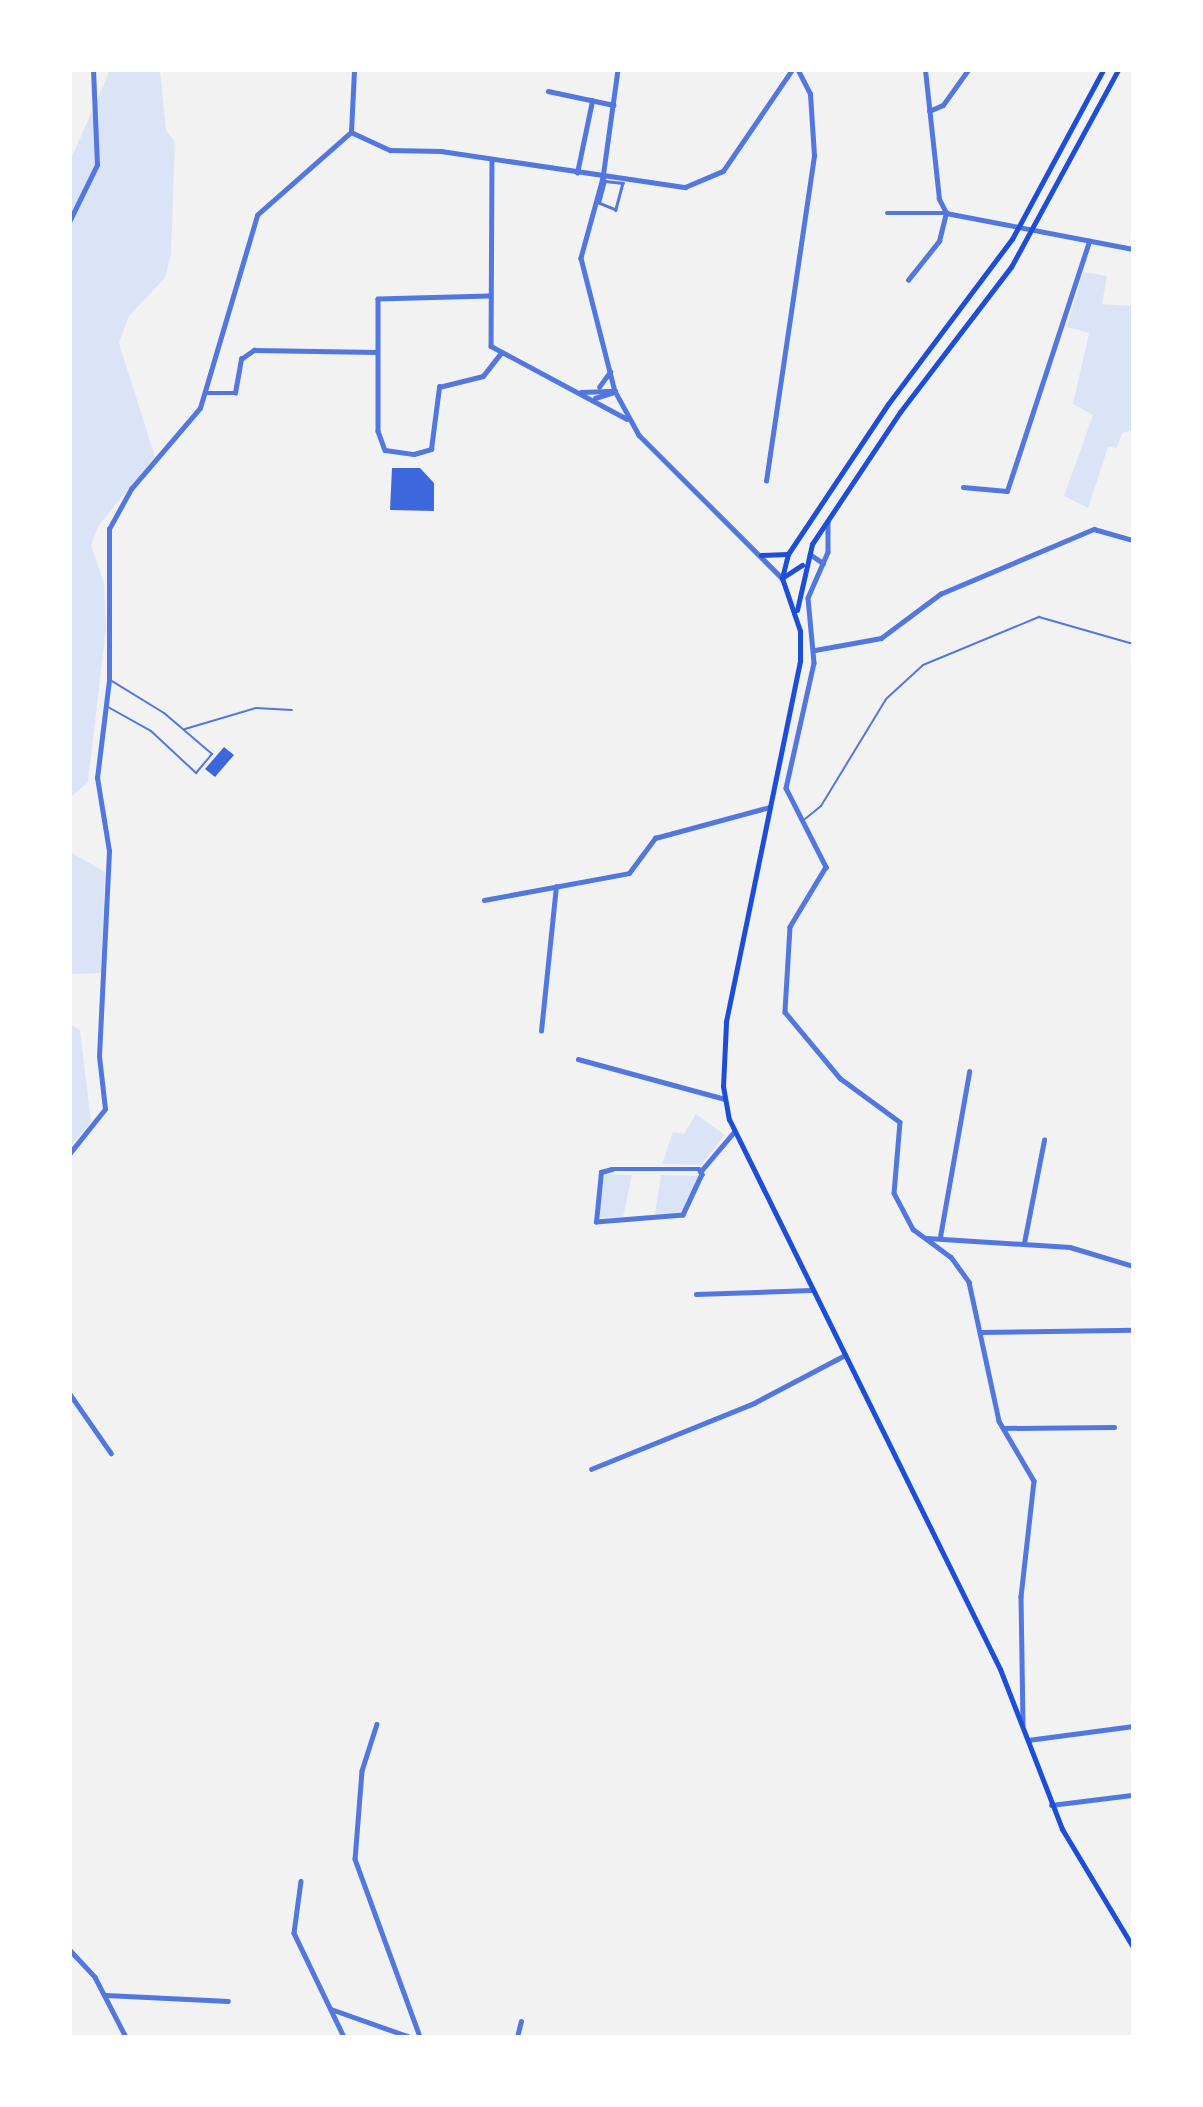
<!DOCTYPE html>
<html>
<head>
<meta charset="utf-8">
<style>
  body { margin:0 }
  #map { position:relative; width:1203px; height:2107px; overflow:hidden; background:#f2f2f2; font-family:"Golos Text",sans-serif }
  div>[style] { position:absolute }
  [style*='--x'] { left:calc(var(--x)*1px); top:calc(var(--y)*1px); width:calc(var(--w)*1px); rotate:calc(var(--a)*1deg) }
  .green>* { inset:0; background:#dbe4f7 }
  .building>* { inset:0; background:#3d67dc }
  .service>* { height:2px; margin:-1px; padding:0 1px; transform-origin:1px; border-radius:1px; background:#5277de }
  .pedestrian>* { height:2.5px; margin:-1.25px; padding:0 1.25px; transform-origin:1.25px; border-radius:1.25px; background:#5277de }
  .minor>* { height:4.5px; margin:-2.25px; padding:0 2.25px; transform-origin:2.25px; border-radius:2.25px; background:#5277de }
  .secondary>* { height:5px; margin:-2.5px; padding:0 2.5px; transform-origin:2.5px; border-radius:2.5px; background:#1d4ed8 }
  span { translate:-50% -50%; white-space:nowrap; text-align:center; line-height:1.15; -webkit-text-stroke:6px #fff; paint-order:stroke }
  .frame { position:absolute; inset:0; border:72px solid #fff; pointer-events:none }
</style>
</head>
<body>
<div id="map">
  <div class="green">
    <i style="clip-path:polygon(110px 70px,160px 70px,166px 130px,175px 142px,171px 254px,165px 278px,129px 316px,119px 343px,155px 457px,98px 526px,91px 545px,104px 583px,106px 628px,88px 782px,70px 798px,70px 161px)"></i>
    <i style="clip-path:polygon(1083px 272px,1107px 276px,1102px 304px,1133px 306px,1133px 430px,1122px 433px,1117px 448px,1108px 447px,1088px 508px,1064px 496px,1093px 415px,1073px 404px,1089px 333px,1067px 327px)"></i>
    <i style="clip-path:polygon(70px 852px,105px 872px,101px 973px,70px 974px)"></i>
    <i style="clip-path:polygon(70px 1024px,80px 1030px,91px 1122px,70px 1147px)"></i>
    <i style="clip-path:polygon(696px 1114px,725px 1135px,701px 1165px,662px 1164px,673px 1132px,684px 1134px)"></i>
    <i style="clip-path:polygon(605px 1174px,632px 1175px,623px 1217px,597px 1218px)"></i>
    <i style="clip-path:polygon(661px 1175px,698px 1176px,684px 1212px,655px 1214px)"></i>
  </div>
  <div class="building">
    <i style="clip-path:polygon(392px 468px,420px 468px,434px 483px,434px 511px,390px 510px)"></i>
    <i style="clip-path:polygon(224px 747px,234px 755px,215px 777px,205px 769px)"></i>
  </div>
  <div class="service">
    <i style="--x:108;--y:707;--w:49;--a:29.2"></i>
    <i style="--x:151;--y:731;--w:62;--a:43"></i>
    <i style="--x:196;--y:773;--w:25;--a:-50"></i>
    <i style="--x:212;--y:754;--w:63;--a:-139.5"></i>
    <i style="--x:164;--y:713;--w:61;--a:-148.4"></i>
    <i style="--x:185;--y:729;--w:74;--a:-16.5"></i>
    <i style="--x:256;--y:708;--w:36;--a:3"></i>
    <i style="--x:805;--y:819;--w:21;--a:-39"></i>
    <i style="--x:821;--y:806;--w:125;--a:-58.7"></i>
    <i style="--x:886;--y:699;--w:50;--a:-42.6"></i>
    <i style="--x:923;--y:665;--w:126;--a:-22.5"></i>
    <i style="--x:1039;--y:617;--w:98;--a:16"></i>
  </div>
  <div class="pedestrian">
    <i style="--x:605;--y:181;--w:18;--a:6"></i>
    <i style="--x:623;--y:183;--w:28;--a:105"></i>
    <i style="--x:616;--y:210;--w:18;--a:-158"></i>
    <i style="--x:599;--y:203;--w:23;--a:-75"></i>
  </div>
  <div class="minor">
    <i style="--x:618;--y:70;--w:109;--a:97.9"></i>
    <i style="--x:603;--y:178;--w:83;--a:105.4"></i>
    <i style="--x:581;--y:258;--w:137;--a:75.7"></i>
    <i style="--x:615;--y:391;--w:50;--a:61.4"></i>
    <i style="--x:639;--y:435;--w:202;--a:45"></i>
    <i style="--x:548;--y:91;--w:67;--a:12"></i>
    <i style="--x:929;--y:111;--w:15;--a:-23"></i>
    <i style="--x:943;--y:105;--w:43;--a:-54.5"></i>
    <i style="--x:351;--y:132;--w:43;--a:24.8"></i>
    <i style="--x:390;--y:150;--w:51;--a:1.1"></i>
    <i style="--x:441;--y:151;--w:247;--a:8.4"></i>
    <i style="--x:685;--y:187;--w:41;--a:-22.8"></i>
    <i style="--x:723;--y:171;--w:122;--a:-55.7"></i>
    <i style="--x:351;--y:132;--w:62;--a:-87.2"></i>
    <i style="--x:492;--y:160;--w:186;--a:90.3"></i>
    <i style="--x:491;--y:346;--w:154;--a:28.2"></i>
    <i style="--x:577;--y:173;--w:74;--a:-78.2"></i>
    <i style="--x:887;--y:213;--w:59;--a:0"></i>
    <i style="--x:946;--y:213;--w:190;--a:10.9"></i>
    <i style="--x:70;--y:220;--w:61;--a:-63.9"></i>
    <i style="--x:97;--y:165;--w:95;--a:-92.4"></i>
    <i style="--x:908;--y:280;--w:50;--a:-51.5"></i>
    <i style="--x:939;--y:241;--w:29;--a:-76"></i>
    <i style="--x:946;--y:213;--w:16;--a:-117"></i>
    <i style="--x:939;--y:199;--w:130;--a:-96.2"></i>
    <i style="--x:489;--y:296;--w:111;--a:178.5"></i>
    <i style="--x:378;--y:299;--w:132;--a:90"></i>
    <i style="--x:378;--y:431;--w:20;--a:70"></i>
    <i style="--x:385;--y:450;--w:29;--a:8"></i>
    <i style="--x:414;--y:454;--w:18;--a:-16"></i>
    <i style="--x:431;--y:449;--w:63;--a:-82.6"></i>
    <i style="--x:439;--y:387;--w:45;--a:-14"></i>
    <i style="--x:483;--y:376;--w:29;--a:-52"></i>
    <i style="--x:599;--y:387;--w:19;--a:-54"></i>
    <i style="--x:581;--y:392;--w:34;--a:-2"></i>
    <i style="--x:205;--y:393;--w:30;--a:0"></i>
    <i style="--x:235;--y:393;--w:35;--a:-80"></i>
    <i style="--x:241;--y:359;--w:16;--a:-35"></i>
    <i style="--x:254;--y:350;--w:123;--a:0.9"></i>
    <i style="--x:595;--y:398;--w:21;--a:-17"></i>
    <i style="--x:766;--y:481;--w:329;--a:-81.6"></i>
    <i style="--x:814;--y:156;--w:62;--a:-93.7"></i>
    <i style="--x:810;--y:94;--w:27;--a:-117"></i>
    <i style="--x:963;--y:487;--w:44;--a:5.2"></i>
    <i style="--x:1007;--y:491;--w:263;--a:-71.8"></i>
    <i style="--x:828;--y:521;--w:31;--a:90"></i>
    <i style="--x:828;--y:552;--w:50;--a:113.5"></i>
    <i style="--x:808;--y:598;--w:65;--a:84.7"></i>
    <i style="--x:814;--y:663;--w:128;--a:102.6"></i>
    <i style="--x:786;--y:788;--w:89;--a:63.1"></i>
    <i style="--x:826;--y:867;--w:70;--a:121"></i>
    <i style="--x:790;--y:927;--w:85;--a:93.4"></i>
    <i style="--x:785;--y:1012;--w:86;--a:50.2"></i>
    <i style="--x:840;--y:1078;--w:74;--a:36.3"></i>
    <i style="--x:900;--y:1122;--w:71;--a:94.8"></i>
    <i style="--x:894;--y:1193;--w:41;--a:62.2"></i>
    <i style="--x:913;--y:1229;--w:47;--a:36.4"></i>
    <i style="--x:951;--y:1257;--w:31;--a:54"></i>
    <i style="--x:969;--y:1282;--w:142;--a:77.8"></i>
    <i style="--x:999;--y:1421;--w:69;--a:59.7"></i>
    <i style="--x:1034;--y:1481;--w:116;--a:96.4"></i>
    <i style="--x:1021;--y:1596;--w:129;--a:89.1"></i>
    <i style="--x:810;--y:554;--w:16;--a:35"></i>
    <i style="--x:815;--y:650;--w:67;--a:-10.3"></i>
    <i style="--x:881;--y:638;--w:74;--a:-36.7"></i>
    <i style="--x:940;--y:594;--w:167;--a:-22.9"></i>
    <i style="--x:1094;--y:529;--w:41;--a:15.8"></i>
    <i style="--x:484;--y:900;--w:147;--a:-10.5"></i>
    <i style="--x:629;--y:873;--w:44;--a:-53.4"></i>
    <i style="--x:655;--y:838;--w:119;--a:-15.1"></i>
    <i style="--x:541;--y:1031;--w:145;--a:-84.1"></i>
    <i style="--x:578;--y:1059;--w:152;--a:15.2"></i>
    <i style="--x:70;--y:1153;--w:56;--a:-51.5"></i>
    <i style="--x:105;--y:1109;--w:53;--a:-96.5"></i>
    <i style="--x:99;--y:1056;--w:205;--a:-87.2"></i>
    <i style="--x:109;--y:851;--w:74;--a:-99.3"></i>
    <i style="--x:97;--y:778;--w:99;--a:-83"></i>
    <i style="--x:109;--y:680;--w:151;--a:-90"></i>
    <i style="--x:109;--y:529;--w:46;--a:-61.2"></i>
    <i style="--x:131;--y:489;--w:106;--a:-49.6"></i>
    <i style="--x:200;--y:408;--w:201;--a:-73.5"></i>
    <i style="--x:257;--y:215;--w:125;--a:-41.4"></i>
    <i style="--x:612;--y:1169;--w:87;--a:0"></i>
    <i style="--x:699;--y:1169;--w:6;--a:59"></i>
    <i style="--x:702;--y:1174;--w:45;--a:114.9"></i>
    <i style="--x:683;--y:1215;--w:87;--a:175.4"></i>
    <i style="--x:596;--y:1222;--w:50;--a:-84.3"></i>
    <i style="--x:601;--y:1172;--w:11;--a:-15"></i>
    <i style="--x:701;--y:1171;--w:50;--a:-49.9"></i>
    <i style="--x:940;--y:1237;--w:168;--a:-80"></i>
    <i style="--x:927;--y:1238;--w:143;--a:3.6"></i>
    <i style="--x:1070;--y:1247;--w:66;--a:16.8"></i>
    <i style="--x:1024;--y:1243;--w:105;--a:-79"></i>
    <i style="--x:696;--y:1294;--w:115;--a:-2"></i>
    <i style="--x:981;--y:1332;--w:152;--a:-0.8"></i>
    <i style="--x:70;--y:1394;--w:72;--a:55.2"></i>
    <i style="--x:1003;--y:1428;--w:111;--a:-0.5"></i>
    <i style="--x:591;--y:1469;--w:176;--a:-22"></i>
    <i style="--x:754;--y:1403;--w:103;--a:-27.8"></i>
    <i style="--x:377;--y:1724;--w:49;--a:107.7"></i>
    <i style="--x:362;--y:1771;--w:88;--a:94.5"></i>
    <i style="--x:355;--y:1859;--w:189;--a:69.9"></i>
    <i style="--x:1028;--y:1740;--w:106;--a:-7.6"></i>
    <i style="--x:1051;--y:1805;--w:83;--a:-7"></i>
    <i style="--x:301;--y:1881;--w:52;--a:97.7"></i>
    <i style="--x:294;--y:1933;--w:115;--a:64.3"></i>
    <i style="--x:70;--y:1950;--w:37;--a:47"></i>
    <i style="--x:95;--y:1977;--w:68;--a:62.7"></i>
    <i style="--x:106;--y:1995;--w:122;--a:2.8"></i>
    <i style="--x:331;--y:2009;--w:84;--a:19.5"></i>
    <i style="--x:517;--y:2037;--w:16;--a:-76"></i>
  </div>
  <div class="secondary">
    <i style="--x:761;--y:555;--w:27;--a:-2"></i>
    <i style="--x:782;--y:578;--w:56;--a:71.2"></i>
    <i style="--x:800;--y:631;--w:30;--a:90"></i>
    <i style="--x:800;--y:661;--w:369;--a:101.6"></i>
    <i style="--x:726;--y:1023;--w:63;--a:92.7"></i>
    <i style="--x:723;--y:1086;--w:34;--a:80"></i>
    <i style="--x:729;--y:1119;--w:613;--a:63.77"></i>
    <i style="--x:1000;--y:1669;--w:172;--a:68.8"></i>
    <i style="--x:1062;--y:1829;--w:138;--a:59"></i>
    <i style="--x:782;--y:578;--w:25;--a:-76"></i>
    <i style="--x:788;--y:554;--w:180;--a:-56.3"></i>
    <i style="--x:888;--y:404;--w:206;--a:-53.1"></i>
    <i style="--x:1012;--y:239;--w:192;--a:-61.7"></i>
    <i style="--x:782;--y:578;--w:24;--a:-33"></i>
    <i style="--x:797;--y:610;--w:68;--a:-77.2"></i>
    <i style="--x:812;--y:544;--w:159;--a:-56.3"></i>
    <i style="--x:900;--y:412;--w:183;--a:-52.6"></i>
    <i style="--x:1011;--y:267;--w:224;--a:-61.5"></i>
  </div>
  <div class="frame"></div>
</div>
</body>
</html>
